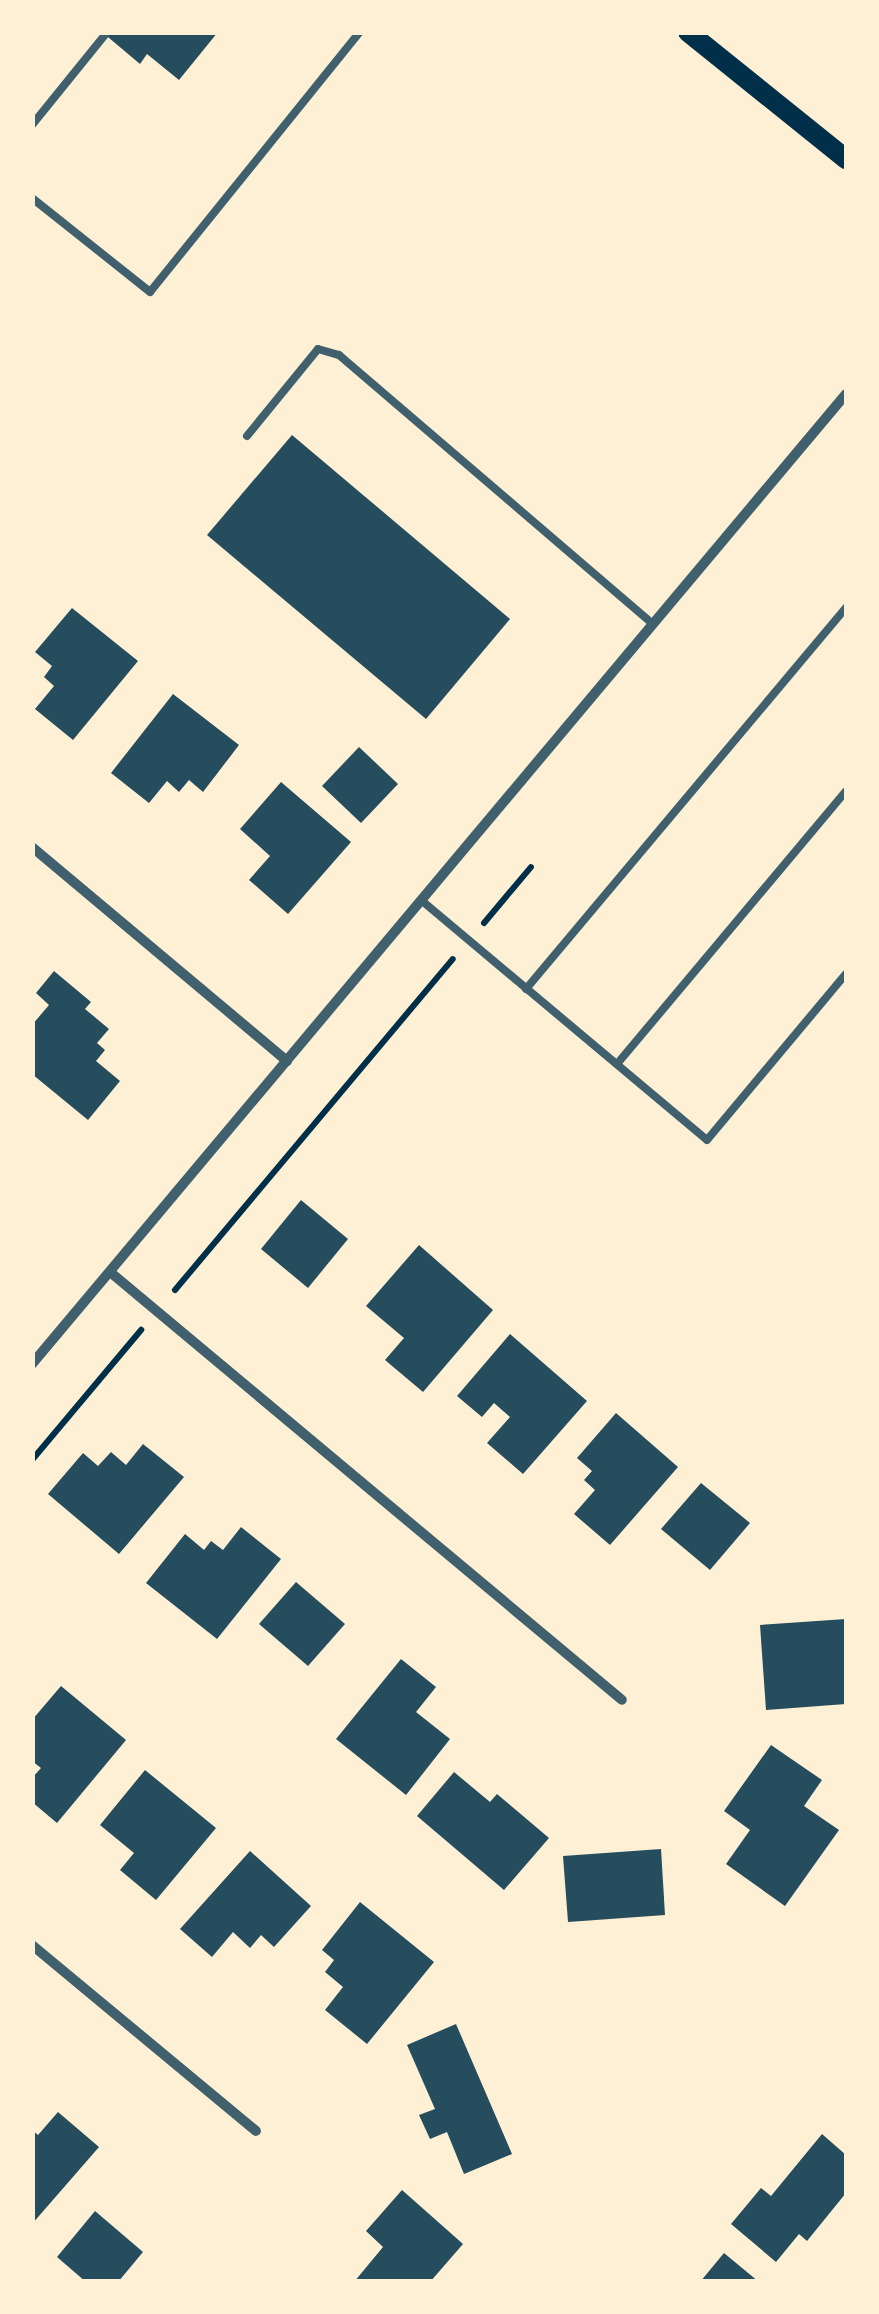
<!DOCTYPE html>
<html>
<head>
<meta charset="utf-8">
<style>
  body { margin:0 }
  #map { position:relative; width:879px; height:2314px; overflow:hidden; background:#fdf0d5; font-family:Literata,serif }
  div>[style] { position:absolute }
  [style*='--x'] { left:calc(var(--x)*1px); top:calc(var(--y)*1px); width:calc(var(--w)*1px); rotate:calc(var(--a)*1deg) }
  .building>* { inset:0; background:#264d5e }
  .path>* { height:6px; margin:-3px; padding:0 3px; transform-origin:3px; border-radius:3px; background:#003049 }
  .service>* { height:8px; margin:-4px; padding:0 4px; transform-origin:4px; border-radius:4px; background:#3f606c }
  .minor>* { height:10px; margin:-5px; padding:0 5px; transform-origin:5px; border-radius:5px; background:#3f606c }
  .secondary>* { height:20px; margin:-10px; padding:0 10px; transform-origin:10px; border-radius:10px; background:#003049 }
  span { translate:-50% -50%; white-space:nowrap; text-align:center; line-height:1.15; -webkit-text-stroke:10px #fdf0d5; paint-order:stroke }
  .frame { position:absolute; inset:0; border:35px solid #fdf0d5; pointer-events:none }
</style>
</head>
<body>
<div id="map">
  <div class="building">
    <i style="clip-path:polygon(102px 32px,218px 32px,179px 80px,147px 54px,140px 64px)"></i>
    <i style="clip-path:polygon(292px 435px,510px 619px,426px 719px,207px 535px)"></i>
    <i style="clip-path:polygon(72px 608px,138px 661px,73px 740px,35px 709px,54px 686px,44px 677px,52px 666px,35px 652px)"></i>
    <i style="clip-path:polygon(173px 694px,239px 745px,203px 792px,189px 780px,179px 792px,167px 781px,149px 803px,111px 773px)"></i>
    <i style="clip-path:polygon(359px 747px,398px 784px,361px 823px,322px 786px)"></i>
    <i style="clip-path:polygon(281px 782px,351px 842px,288px 914px,249px 880px,270px 856px,240px 829px)"></i>
    <i style="clip-path:polygon(54px 971px,91px 1002px,85px 1009px,109px 1029px,97px 1043px,105px 1050px,96px 1061px,120px 1081px,88px 1120px,32px 1074px,32px 1025px,49px 1005px,36px 993px)"></i>
    <i style="clip-path:polygon(301px 1200px,348px 1239px,308px 1288px,261px 1249px)"></i>
    <i style="clip-path:polygon(419px 1245px,493px 1310px,423px 1392px,385px 1360px,404px 1338px,366px 1306px)"></i>
    <i style="clip-path:polygon(510px 1334px,587px 1401px,523px 1474px,487px 1443px,510px 1417px,494px 1403px,482px 1417px,457px 1396px)"></i>
    <i style="clip-path:polygon(616px 1413px,678px 1467px,610px 1545px,574px 1514px,595px 1490px,584px 1480px,592px 1471px,577px 1458px)"></i>
    <i style="clip-path:polygon(143px 1444px,184px 1477px,119px 1554px,48px 1494px,83px 1453px,98px 1466px,111px 1452px,126px 1465px)"></i>
    <i style="clip-path:polygon(701px 1483px,750px 1523px,710px 1570px,661px 1529px)"></i>
    <i style="clip-path:polygon(241px 1527px,281px 1559px,217px 1639px,146px 1583px,185px 1534px,204px 1550px,211px 1541px,223px 1550px)"></i>
    <i style="clip-path:polygon(296px 1582px,345px 1624px,308px 1666px,259px 1624px)"></i>
    <i style="clip-path:polygon(846px 1619px,846px 1704px,766px 1710px,760px 1625px)"></i>
    <i style="clip-path:polygon(401px 1659px,436px 1687px,416px 1712px,450px 1739px,406px 1795px,336px 1739px)"></i>
    <i style="clip-path:polygon(61px 1686px,126px 1740px,57px 1823px,32px 1802px,32px 1778px,41px 1768px,32px 1761px,32px 1720px)"></i>
    <i style="clip-path:polygon(771px 1745px,822px 1780px,804px 1806px,839px 1830px,785px 1906px,726px 1864px,750px 1830px,724px 1811px)"></i>
    <i style="clip-path:polygon(145px 1770px,216px 1828px,156px 1900px,120px 1870px,134px 1853px,100px 1825px)"></i>
    <i style="clip-path:polygon(454px 1772px,490px 1802px,497px 1794px,549px 1838px,504px 1890px,417px 1816px)"></i>
    <i style="clip-path:polygon(661px 1849px,665px 1915px,568px 1922px,563px 1856px)"></i>
    <i style="clip-path:polygon(250px 1851px,311px 1906px,274px 1947px,261px 1935px,250px 1948px,233px 1932px,212px 1957px,180px 1929px)"></i>
    <i style="clip-path:polygon(360px 1902px,434px 1962px,367px 2044px,325px 2010px,343px 1987px,325px 1972px,334px 1960px,322px 1950px)"></i>
    <i style="clip-path:polygon(456px 2024px,512px 2154px,464px 2174px,447px 2132px,430px 2139px,419px 2115px,435px 2109px,407px 2045px)"></i>
    <i style="clip-path:polygon(58px 2112px,99px 2147px,32px 2224px,32px 2130px,38px 2135px)"></i>
    <i style="clip-path:polygon(822px 2134px,846px 2155px,846px 2193px,807px 2241px,799px 2234px,776px 2262px,731px 2224px,761px 2188px,771px 2196px)"></i>
    <i style="clip-path:polygon(402px 2190px,463px 2244px,430px 2282px,354px 2282px,383px 2247px,366px 2231px)"></i>
    <i style="clip-path:polygon(95px 2211px,143px 2252px,118px 2282px,86px 2282px,57px 2257px)"></i>
    <i style="clip-path:polygon(724px 2253px,759px 2282px,700px 2282px)"></i>
  </div>
  <div class="path">
    <i style="--x:484;--y:923;--w:73;--a:-50"></i>
    <i style="--x:175;--y:1290;--w:432;--a:-50"></i>
    <i style="--x:32;--y:1460;--w:170;--a:-50"></i>
  </div>
  <div class="service">
    <i style="--x:32;--y:125;--w:116;--a:-51"></i>
    <i style="--x:32;--y:198;--w:151;--a:38.5"></i>
    <i style="--x:150;--y:292;--w:334;--a:-51.1"></i>
    <i style="--x:247;--y:436;--w:112;--a:-50.8"></i>
    <i style="--x:318;--y:349;--w:22;--a:16"></i>
    <i style="--x:339;--y:355;--w:413;--a:40.6"></i>
    <i style="--x:421;--y:900;--w:373;--a:40"></i>
    <i style="--x:707;--y:1140;--w:217;--a:-50.1"></i>
    <i style="--x:526;--y:989;--w:498;--a:-50"></i>
    <i style="--x:617;--y:1064;--w:356;--a:-50"></i>
  </div>
  <div class="minor">
    <i style="--x:32;--y:847;--w:333;--a:40"></i>
    <i style="--x:110;--y:1272;--w:667;--a:39.89"></i>
    <i style="--x:32;--y:1364;--w:1266;--a:-50"></i>
    <i style="--x:32;--y:1945;--w:291;--a:39.7"></i>
  </div>
  <div class="secondary">
    <i style="--x:688;--y:32;--w:203;--a:38.8"></i>
  </div>
  <div class="frame"></div>
</div>
</body>
</html>
